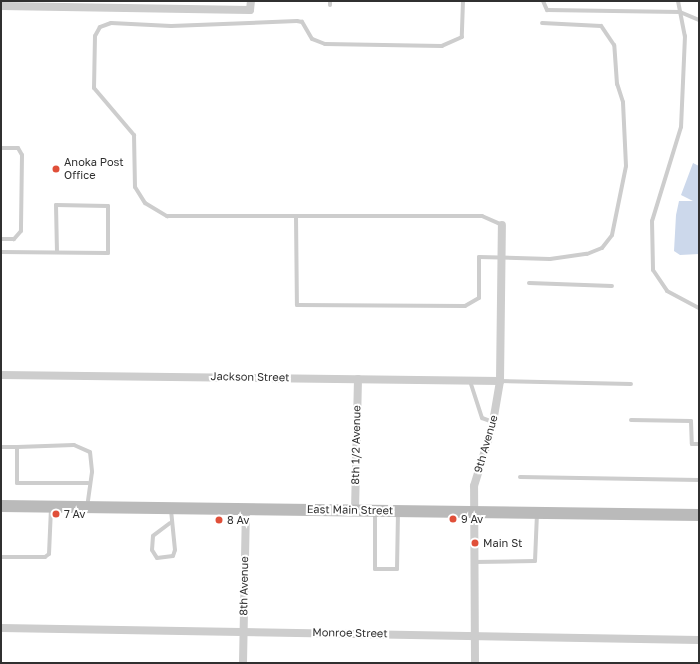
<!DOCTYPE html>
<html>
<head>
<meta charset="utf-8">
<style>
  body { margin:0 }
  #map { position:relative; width:700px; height:664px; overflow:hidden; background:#fff; font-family:"Golos Text",sans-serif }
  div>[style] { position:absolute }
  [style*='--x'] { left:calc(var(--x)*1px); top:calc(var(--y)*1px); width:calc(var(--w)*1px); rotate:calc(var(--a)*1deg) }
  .water>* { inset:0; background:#ccd8eb }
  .service>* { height:4px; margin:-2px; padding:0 2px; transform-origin:2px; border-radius:2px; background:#cdcdcd }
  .minor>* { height:8px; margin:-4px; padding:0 4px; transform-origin:4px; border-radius:4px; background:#cdcdcd }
  .secondary>* { height:12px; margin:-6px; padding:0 6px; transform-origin:6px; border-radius:6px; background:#bababa }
  .dots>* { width:11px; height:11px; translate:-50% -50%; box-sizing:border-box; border:2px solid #fff; border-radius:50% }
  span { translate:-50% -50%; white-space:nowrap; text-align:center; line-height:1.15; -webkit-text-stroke:4px #fff; paint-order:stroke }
  .poi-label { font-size:11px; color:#303030 }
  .left { translate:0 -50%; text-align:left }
  .street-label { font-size:11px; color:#303030 }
  .frame { position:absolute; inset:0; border:2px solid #303030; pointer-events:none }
</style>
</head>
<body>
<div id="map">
  <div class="water">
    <i style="clip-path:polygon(693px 163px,699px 166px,699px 254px,680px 255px,674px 251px,676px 215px,679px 201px,693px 201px,681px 195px)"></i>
  </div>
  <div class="service">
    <i style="--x:463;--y:1;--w:36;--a:92"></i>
    <i style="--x:462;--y:37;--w:22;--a:156"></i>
    <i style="--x:442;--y:46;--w:117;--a:-179"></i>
    <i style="--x:325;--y:44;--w:14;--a:-159"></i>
    <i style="--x:312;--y:39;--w:20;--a:-120"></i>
    <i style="--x:302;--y:22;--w:5;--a:-169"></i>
    <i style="--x:297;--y:21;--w:126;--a:177.7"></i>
    <i style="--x:171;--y:26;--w:60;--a:-177.1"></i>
    <i style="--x:111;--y:23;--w:12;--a:160"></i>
    <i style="--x:100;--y:27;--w:10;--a:119"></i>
    <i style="--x:95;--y:36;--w:52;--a:91.1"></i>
    <i style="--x:94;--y:88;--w:62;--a:49.6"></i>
    <i style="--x:134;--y:135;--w:52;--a:88.9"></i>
    <i style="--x:135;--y:187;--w:19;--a:58"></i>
    <i style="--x:145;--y:203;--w:26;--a:31"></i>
    <i style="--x:167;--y:216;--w:315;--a:0"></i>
    <i style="--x:482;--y:216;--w:22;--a:24"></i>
    <i style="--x:543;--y:1;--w:10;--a:66"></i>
    <i style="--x:547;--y:10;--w:133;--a:0.9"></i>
    <i style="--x:680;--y:12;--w:21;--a:23"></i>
    <i style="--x:678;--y:1;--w:36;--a:79"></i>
    <i style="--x:685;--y:36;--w:91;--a:92.5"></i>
    <i style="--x:681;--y:127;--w:98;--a:107.1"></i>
    <i style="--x:652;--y:221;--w:49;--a:88.8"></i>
    <i style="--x:653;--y:270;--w:25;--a:56"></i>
    <i style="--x:667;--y:291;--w:36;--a:28"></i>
    <i style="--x:330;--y:5;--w:4;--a:-90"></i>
    <i style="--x:1;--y:148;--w:17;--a:0"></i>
    <i style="--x:18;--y:148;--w:8;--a:60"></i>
    <i style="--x:22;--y:155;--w:76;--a:90.8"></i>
    <i style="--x:21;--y:231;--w:11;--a:131"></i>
    <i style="--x:14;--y:239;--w:13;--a:180"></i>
    <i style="--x:296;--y:216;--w:89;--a:89.4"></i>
    <i style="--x:297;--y:305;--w:168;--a:0.3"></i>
    <i style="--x:465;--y:306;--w:16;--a:-30"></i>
    <i style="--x:479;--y:298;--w:41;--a:-90"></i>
    <i style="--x:479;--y:257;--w:71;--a:1.6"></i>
    <i style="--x:550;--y:259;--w:37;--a:-8"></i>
    <i style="--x:587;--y:254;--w:16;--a:-22"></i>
    <i style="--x:602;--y:248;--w:16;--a:-52"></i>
    <i style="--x:612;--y:235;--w:70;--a:-78.5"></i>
    <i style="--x:626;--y:166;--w:64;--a:-92.7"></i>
    <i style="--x:623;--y:102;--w:19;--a:-108"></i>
    <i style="--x:617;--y:84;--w:39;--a:-94"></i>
    <i style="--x:614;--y:45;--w:23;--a:-124"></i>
    <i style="--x:601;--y:26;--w:59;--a:-177.1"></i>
    <i style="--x:1;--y:252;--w:107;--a:0.5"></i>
    <i style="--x:108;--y:253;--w:47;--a:-90"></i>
    <i style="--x:108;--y:206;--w:52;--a:-178.9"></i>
    <i style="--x:56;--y:205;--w:47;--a:88.8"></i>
    <i style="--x:529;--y:283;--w:83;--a:2.1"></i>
    <i style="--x:470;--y:381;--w:39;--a:72"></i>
    <i style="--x:482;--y:418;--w:12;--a:20"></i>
    <i style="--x:500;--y:381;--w:131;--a:1.3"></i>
    <i style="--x:631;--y:420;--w:60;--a:1"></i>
    <i style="--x:691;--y:421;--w:23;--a:88"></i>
    <i style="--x:692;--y:444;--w:7;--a:0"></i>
    <i style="--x:1;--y:447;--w:16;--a:0"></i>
    <i style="--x:17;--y:447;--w:36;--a:90"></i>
    <i style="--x:17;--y:483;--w:71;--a:0"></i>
    <i style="--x:17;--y:447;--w:57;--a:-2"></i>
    <i style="--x:74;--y:445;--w:17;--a:24"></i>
    <i style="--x:90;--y:452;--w:20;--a:84"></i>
    <i style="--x:92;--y:472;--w:34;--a:98"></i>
    <i style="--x:520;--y:477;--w:179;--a:1"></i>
    <i style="--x:375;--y:512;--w:57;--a:90"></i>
    <i style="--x:375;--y:569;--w:22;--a:0"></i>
    <i style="--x:397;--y:569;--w:56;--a:-89"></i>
    <i style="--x:170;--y:523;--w:21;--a:143"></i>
    <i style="--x:153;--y:536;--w:14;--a:94"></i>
    <i style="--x:152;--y:550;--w:9;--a:58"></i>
    <i style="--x:157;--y:558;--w:16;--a:-7"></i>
    <i style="--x:173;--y:556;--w:6;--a:-72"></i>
    <i style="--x:175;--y:550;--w:40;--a:-95.7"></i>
    <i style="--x:1;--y:557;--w:44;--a:0"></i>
    <i style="--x:45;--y:557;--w:5;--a:-37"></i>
    <i style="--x:49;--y:554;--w:46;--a:-87.5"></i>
    <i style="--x:474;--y:562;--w:61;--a:-0.9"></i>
    <i style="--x:535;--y:561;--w:47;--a:-87.6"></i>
  </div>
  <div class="minor">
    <i style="--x:1;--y:6;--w:249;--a:0.9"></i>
    <i style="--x:250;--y:10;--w:9;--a:-84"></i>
    <i style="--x:1;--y:375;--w:499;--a:0.7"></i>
    <i style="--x:355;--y:511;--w:132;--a:-88.7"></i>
    <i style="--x:1;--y:628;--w:698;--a:0.98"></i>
    <i style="--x:243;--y:663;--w:154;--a:-88.9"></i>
    <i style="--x:475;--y:663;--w:177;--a:-90.3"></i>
    <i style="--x:474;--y:486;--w:61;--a:-72.8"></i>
    <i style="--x:492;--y:428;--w:48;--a:-80.3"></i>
    <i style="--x:500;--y:381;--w:156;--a:-89.3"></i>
  </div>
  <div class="secondary">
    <i style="--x:1;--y:506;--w:698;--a:0.74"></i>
  </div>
  <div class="dots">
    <i style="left:56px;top:169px;background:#e04f39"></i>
    <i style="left:56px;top:514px;background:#e04f39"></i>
    <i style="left:453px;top:519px;background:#e04f39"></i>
    <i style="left:219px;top:520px;background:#e04f39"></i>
    <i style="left:475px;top:543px;background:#e04f39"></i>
  </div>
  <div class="poi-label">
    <span class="left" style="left:64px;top:169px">Anoka Post<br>Office</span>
    <span class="left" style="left:64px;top:514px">7 Av</span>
    <span class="left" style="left:461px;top:519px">9 Av</span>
    <span class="left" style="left:227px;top:520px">8 Av</span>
    <span class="left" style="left:483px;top:543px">Main St</span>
  </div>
  <div class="street-label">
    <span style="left:250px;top:377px;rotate:1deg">Jackson Street</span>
    <span style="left:486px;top:444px;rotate:-74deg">9th Avenue</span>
    <span style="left:356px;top:445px;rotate:-89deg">8th 1/2 Avenue</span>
    <span style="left:350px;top:510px;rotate:1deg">East Main Street</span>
    <span style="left:244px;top:586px;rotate:-89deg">8th Avenue</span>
    <span style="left:350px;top:633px;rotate:1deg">Monroe Street</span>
  </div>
  <div class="frame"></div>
</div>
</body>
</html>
